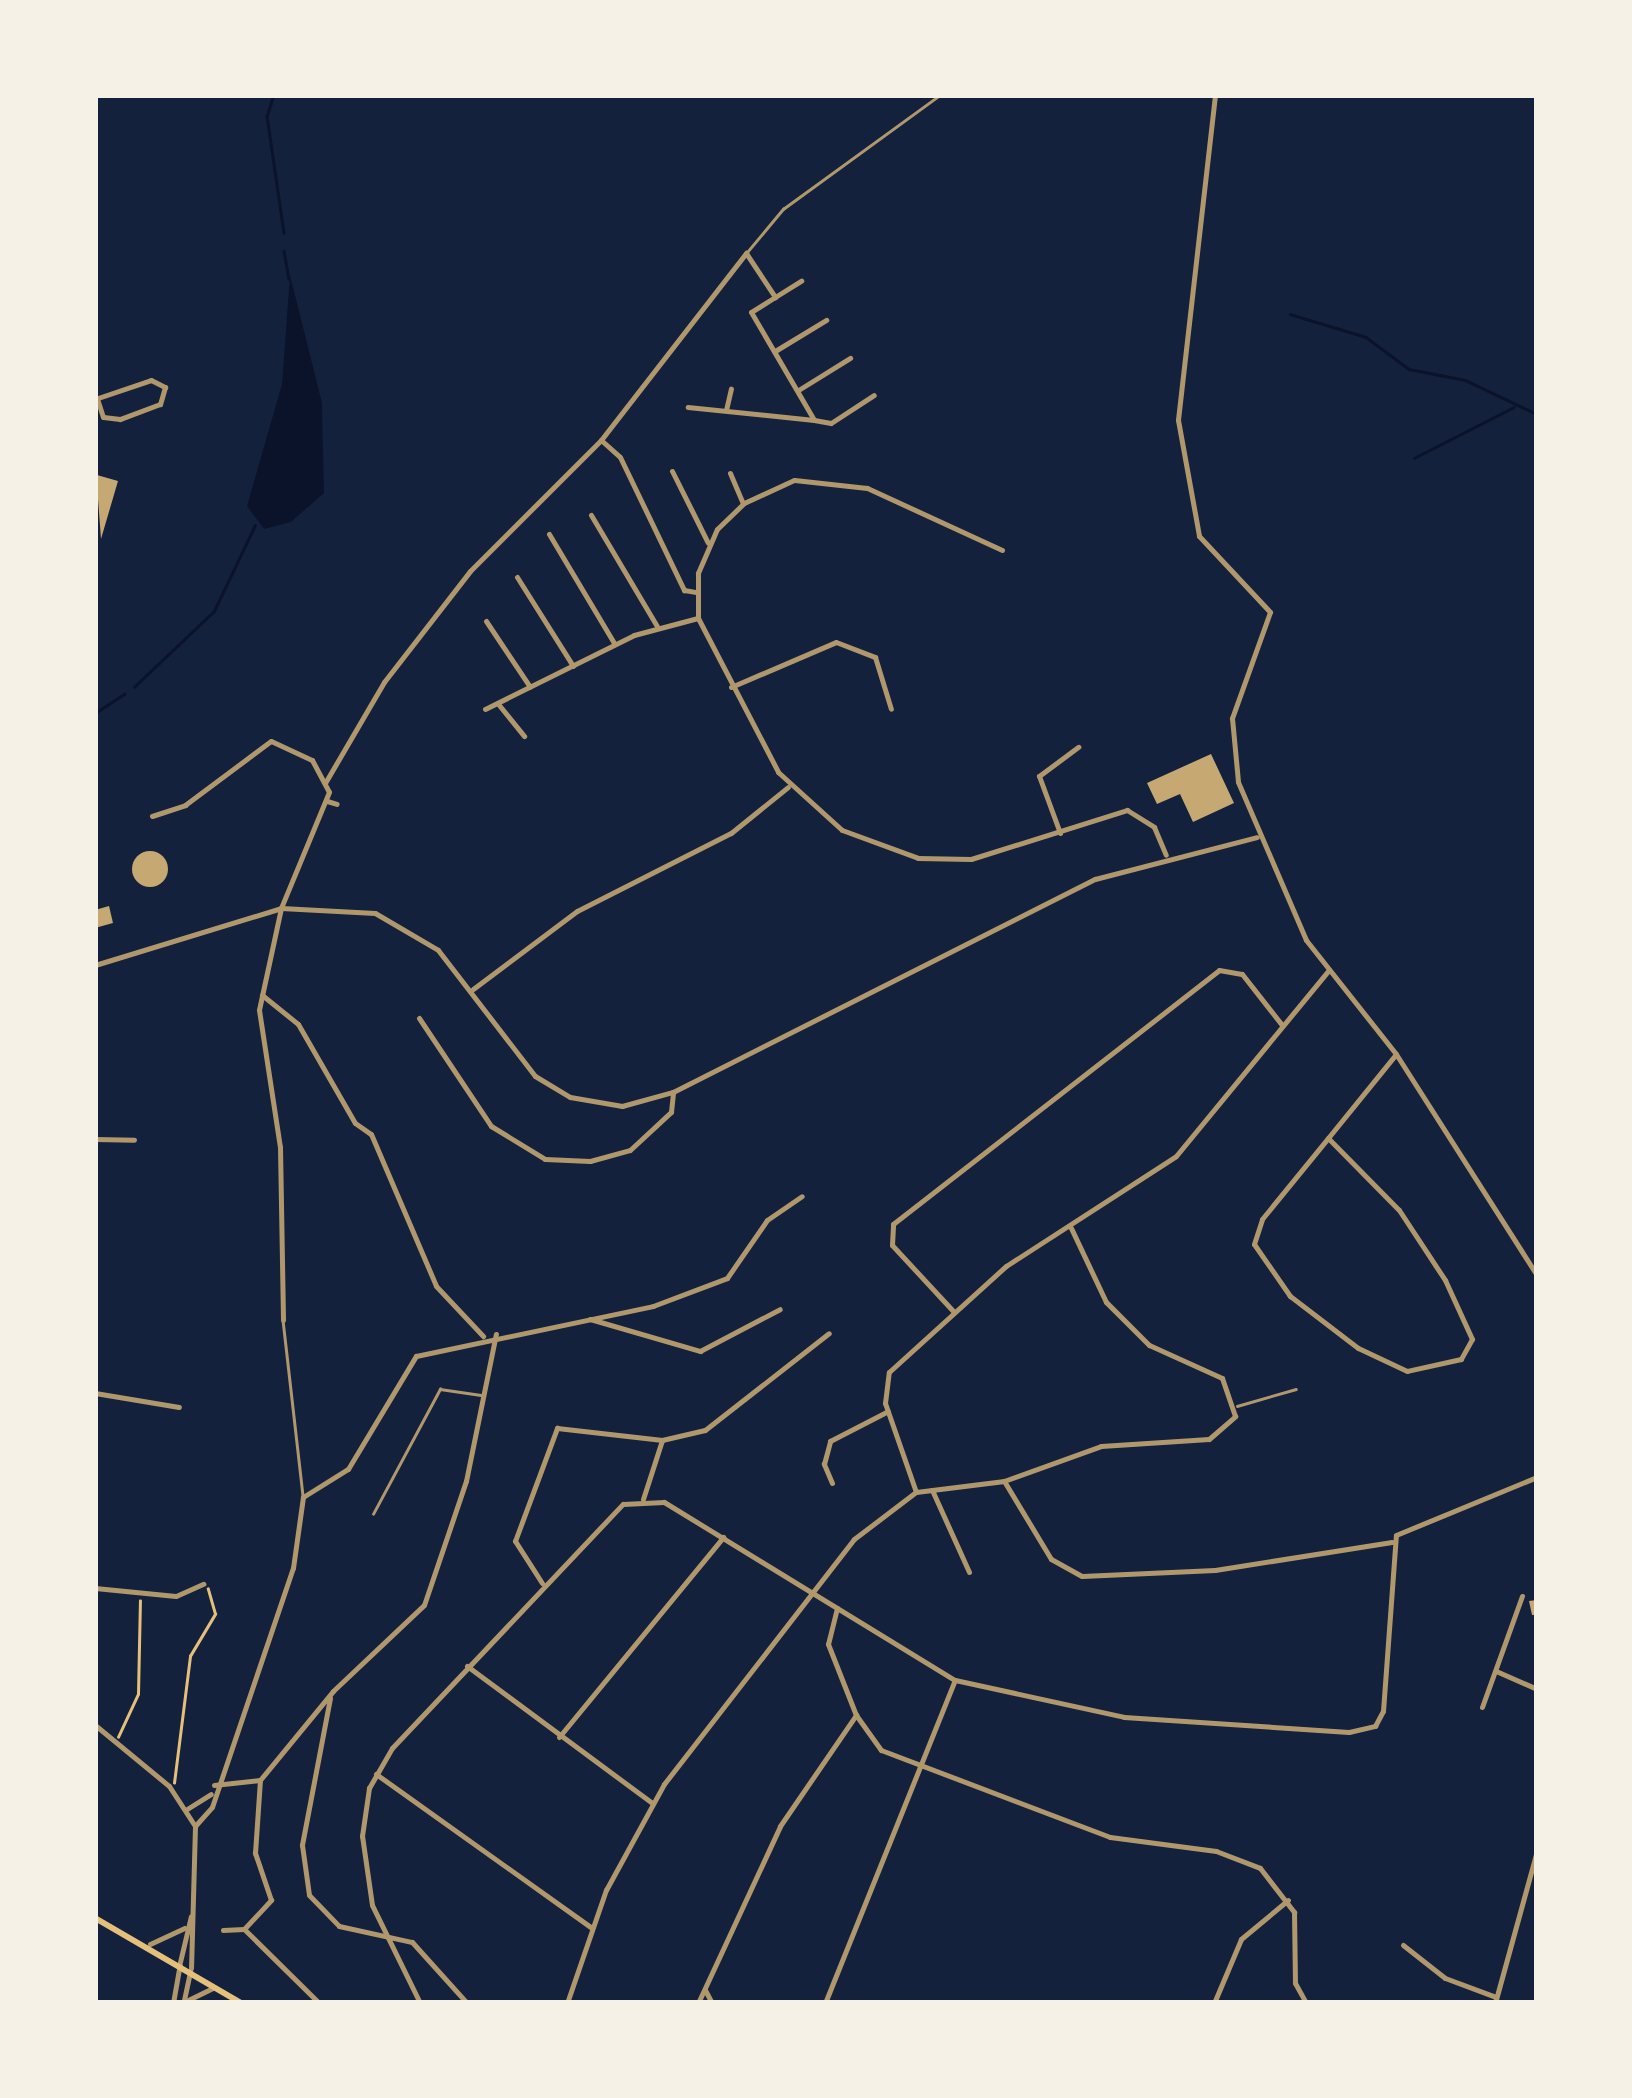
<!DOCTYPE html>
<html>
<head>
<meta charset="utf-8">
<style>
  body { margin:0 }
  #map { position:relative; width:1632px; height:2098px; overflow:hidden; background:#14213d; font-family:"Varela Round",sans-serif }
  div>[style] { position:absolute }
  [style*='--x'] { left:calc(var(--x)*1px); top:calc(var(--y)*1px); width:calc(var(--w)*1px); rotate:calc(var(--a)*1deg) }
  .water>* { inset:0; background:#0b132b }
  .stream>* { height:2.5px; margin:-1.25px; padding:0 1.25px; transform-origin:1.25px; border-radius:1.25px; background:#0b132b }
  .building>* { inset:0; background:#c6a872 }
  .round { border-radius:50% }
  .path>* { height:2.5px; margin:-1.25px; padding:0 1.25px; transform-origin:1.25px; border-radius:1.25px; background:#e5c07b }
  .service>* { height:2.5px; margin:-1.25px; padding:0 1.25px; transform-origin:1.25px; border-radius:1.25px; background:#b1986c }
  .minor>* { height:5px; margin:-2.5px; padding:0 2.5px; transform-origin:2.5px; border-radius:2.5px; background:#b1986c }
  .tertiary>* { height:5px; margin:-2.5px; padding:0 2.5px; transform-origin:2.5px; border-radius:2.5px; background:#b1986c }
  .secondary>* { height:6px; margin:-3px; padding:0 3px; transform-origin:3px; border-radius:3px; background:#e5c07b }
  span { translate:-50% -50%; white-space:nowrap; text-align:center; line-height:1.15; -webkit-text-stroke:8px #f6f1e7; paint-order:stroke }
  .frame { position:absolute; inset:0; border:98px solid #f6f1e7; pointer-events:none }
</style>
</head>
<body>
<div id="map">
  <div class="water">
    <i style="clip-path:polygon(290px 275px,322px 403px,324px 493px,291px 522px,264px 529px,247px 506px,282px 384px)"></i>
  </div>
  <div class="stream">
    <i style="--x:274;--y:95;--w:22;--a:108"></i>
    <i style="--x:267;--y:116;--w:118;--a:81.7"></i>
    <i style="--x:284;--y:251;--w:28;--a:80"></i>
    <i style="--x:1290;--y:314;--w:79;--a:16.8"></i>
    <i style="--x:1366;--y:337;--w:54;--a:36.7"></i>
    <i style="--x:1409;--y:369;--w:57;--a:11.1"></i>
    <i style="--x:1465;--y:380;--w:80;--a:25.3"></i>
    <i style="--x:1414;--y:458;--w:112;--a:-27"></i>
    <i style="--x:134;--y:687;--w:110;--a:-43.5"></i>
    <i style="--x:214;--y:611;--w:95;--a:-64.5"></i>
    <i style="--x:95;--y:713;--w:35;--a:-33"></i>
  </div>
  <div class="building">
    <i style="clip-path:polygon(95px 459px,97px 475px,118px 481px,101px 539px)"></i>
    <i style="clip-path:polygon(1211px 754px,1234px 803px,1193px 822px,1180px 794px,1157px 804px,1147px 783px)"></i>
    <i class="round" style="left:132px;top:851px;width:36px;height:36px"></i>
    <i style="clip-path:polygon(109px 906px,113px 923px,95px 928px,95px 910px)"></i>
    <i style="clip-path:polygon(1537px 1600px,1537px 1615px,1532px 1615px,1529px 1601px)"></i>
  </div>
  <div class="path">
    <i style="--x:118;--y:1737;--w:47;--a:-65.1"></i>
    <i style="--x:138;--y:1694;--w:93;--a:-88.8"></i>
    <i style="--x:174;--y:1783;--w:128;--a:-82.8"></i>
    <i style="--x:190;--y:1656;--w:49;--a:-59.2"></i>
    <i style="--x:215;--y:1614;--w:26;--a:-106"></i>
  </div>
  <div class="service">
    <i style="--x:748;--y:251;--w:55;--a:-50.2"></i>
    <i style="--x:783;--y:209;--w:194;--a:-36"></i>
    <i style="--x:283;--y:1320;--w:177;--a:83.5"></i>
    <i style="--x:1237;--y:1406;--w:61;--a:-16.1"></i>
    <i style="--x:373;--y:1514;--w:142;--a:-61.8"></i>
    <i style="--x:440;--y:1389;--w:41;--a:8.3"></i>
  </div>
  <div class="minor">
    <i style="--x:775;--y:297;--w:31;--a:-32"></i>
    <i style="--x:775;--y:351;--w:60;--a:-31.3"></i>
    <i style="--x:800;--y:389;--w:59;--a:-31.8"></i>
    <i style="--x:95;--y:399;--w:59;--a:-18.7"></i>
    <i style="--x:151;--y:380;--w:16;--a:27"></i>
    <i style="--x:165;--y:387;--w:18;--a:106"></i>
    <i style="--x:160;--y:404;--w:43;--a:159.4"></i>
    <i style="--x:120;--y:419;--w:17;--a:-173"></i>
    <i style="--x:103;--y:417;--w:19;--a:-108"></i>
    <i style="--x:726;--y:410;--w:22;--a:-77"></i>
    <i style="--x:814;--y:420;--w:17;--a:10"></i>
    <i style="--x:831;--y:423;--w:51;--a:-33.1"></i>
    <i style="--x:601;--y:440;--w:25;--a:42"></i>
    <i style="--x:620;--y:457;--w:148;--a:64.3"></i>
    <i style="--x:684;--y:590;--w:11;--a:10"></i>
    <i style="--x:672;--y:471;--w:80;--a:63.4"></i>
    <i style="--x:730;--y:473;--w:33;--a:67"></i>
    <i style="--x:591;--y:515;--w:129;--a:59.3"></i>
    <i style="--x:549;--y:534;--w:127;--a:59.2"></i>
    <i style="--x:1002;--y:550;--w:149;--a:-155.3"></i>
    <i style="--x:867;--y:488;--w:73;--a:-173.7"></i>
    <i style="--x:794;--y:480;--w:55;--a:155.3"></i>
    <i style="--x:744;--y:503;--w:37;--a:136"></i>
    <i style="--x:717;--y:529;--w:48;--a:113.4"></i>
    <i style="--x:698;--y:573;--w:45;--a:90"></i>
    <i style="--x:698;--y:618;--w:174;--a:62.5"></i>
    <i style="--x:778;--y:772;--w:86;--a:42.2"></i>
    <i style="--x:842;--y:830;--w:81;--a:20.2"></i>
    <i style="--x:918;--y:858;--w:53;--a:1.1"></i>
    <i style="--x:971;--y:859;--w:164;--a:-17.4"></i>
    <i style="--x:1127;--y:810;--w:32;--a:32"></i>
    <i style="--x:1154;--y:827;--w:30;--a:67"></i>
    <i style="--x:517;--y:577;--w:105;--a:57.8"></i>
    <i style="--x:486;--y:621;--w:79;--a:56.3"></i>
    <i style="--x:731;--y:687;--w:114;--a:-23.2"></i>
    <i style="--x:836;--y:642;--w:42;--a:21"></i>
    <i style="--x:875;--y:657;--w:54;--a:72.9"></i>
    <i style="--x:499;--y:705;--w:40;--a:51"></i>
    <i style="--x:485;--y:709;--w:166;--a:-26.4"></i>
    <i style="--x:634;--y:635;--w:66;--a:-14.9"></i>
    <i style="--x:325;--y:783;--w:117;--a:-59.7"></i>
    <i style="--x:384;--y:682;--w:140;--a:-52.2"></i>
    <i style="--x:470;--y:571;--w:185;--a:-45"></i>
    <i style="--x:601;--y:440;--w:237;--a:-52.2"></i>
    <i style="--x:746;--y:253;--w:53;--a:56.6"></i>
    <i style="--x:775;--y:297;--w:28;--a:148"></i>
    <i style="--x:751;--y:312;--w:125;--a:59.7"></i>
    <i style="--x:814;--y:420;--w:127;--a:-174.1"></i>
    <i style="--x:327;--y:801;--w:10;--a:17"></i>
    <i style="--x:152;--y:816;--w:35;--a:-18"></i>
    <i style="--x:185;--y:805;--w:107;--a:-36.7"></i>
    <i style="--x:271;--y:741;--w:45;--a:24.9"></i>
    <i style="--x:312;--y:760;--w:36;--a:62"></i>
    <i style="--x:329;--y:792;--w:126;--a:112.5"></i>
    <i style="--x:281;--y:908;--w:104;--a:102.2"></i>
    <i style="--x:259;--y:1010;--w:139;--a:81.3"></i>
    <i style="--x:280;--y:1147;--w:173;--a:89"></i>
    <i style="--x:1060;--y:833;--w:61;--a:-110.2"></i>
    <i style="--x:1039;--y:776;--w:49;--a:-36.6"></i>
    <i style="--x:473;--y:989;--w:130;--a:-36.9"></i>
    <i style="--x:577;--y:911;--w:173;--a:-26.9"></i>
    <i style="--x:731;--y:833;--w:73;--a:-38.9"></i>
    <i style="--x:262;--y:995;--w:46;--a:38.9"></i>
    <i style="--x:298;--y:1024;--w:114;--a:60.1"></i>
    <i style="--x:355;--y:1123;--w:19;--a:35"></i>
    <i style="--x:371;--y:1134;--w:165;--a:66.8"></i>
    <i style="--x:436;--y:1286;--w:69;--a:46.8"></i>
    <i style="--x:419;--y:1018;--w:130;--a:56.3"></i>
    <i style="--x:491;--y:1126;--w:63;--a:31.4"></i>
    <i style="--x:545;--y:1159;--w:45;--a:2.5"></i>
    <i style="--x:590;--y:1161;--w:41;--a:-15.4"></i>
    <i style="--x:630;--y:1150;--w:56;--a:-42.8"></i>
    <i style="--x:671;--y:1112;--w:20;--a:-84"></i>
    <i style="--x:1328;--y:1138;--w:101;--a:45.4"></i>
    <i style="--x:1399;--y:1210;--w:84;--a:56.7"></i>
    <i style="--x:1445;--y:1280;--w:65;--a:65.4"></i>
    <i style="--x:1472;--y:1339;--w:23;--a:119"></i>
    <i style="--x:1461;--y:1359;--w:55;--a:167.5"></i>
    <i style="--x:1407;--y:1371;--w:54;--a:-154.9"></i>
    <i style="--x:1358;--y:1348;--w:86;--a:-142.6"></i>
    <i style="--x:1290;--y:1296;--w:63;--a:-124.7"></i>
    <i style="--x:1254;--y:1244;--w:26;--a:-72"></i>
    <i style="--x:1262;--y:1219;--w:104;--a:-50.8"></i>
    <i style="--x:1328;--y:1138;--w:108;--a:-51"></i>
    <i style="--x:95;--y:1139;--w:39;--a:1"></i>
    <i style="--x:954;--y:1312;--w:91;--a:-132.8"></i>
    <i style="--x:892;--y:1245;--w:21;--a:-87"></i>
    <i style="--x:893;--y:1224;--w:413;--a:-37.9"></i>
    <i style="--x:1219;--y:970;--w:23;--a:10"></i>
    <i style="--x:1242;--y:974;--w:65;--a:51.9"></i>
    <i style="--x:590;--y:1319;--w:115;--a:16.2"></i>
    <i style="--x:700;--y:1351;--w:90;--a:-27.7"></i>
    <i style="--x:95;--y:1393;--w:85;--a:9.5"></i>
    <i style="--x:1004;--y:1481;--w:103;--a:-19.8"></i>
    <i style="--x:1101;--y:1446;--w:108;--a:-3.7"></i>
    <i style="--x:1209;--y:1439;--w:35;--a:-41"></i>
    <i style="--x:1235;--y:1416;--w:40;--a:-108.9"></i>
    <i style="--x:1222;--y:1378;--w:80;--a:-155.7"></i>
    <i style="--x:1149;--y:1345;--w:61;--a:-135"></i>
    <i style="--x:1106;--y:1302;--w:82;--a:-115.3"></i>
    <i style="--x:832;--y:1483;--w:21;--a:-113"></i>
    <i style="--x:824;--y:1464;--w:24;--a:-75"></i>
    <i style="--x:830;--y:1441;--w:65;--a:-27.3"></i>
    <i style="--x:932;--y:1490;--w:90;--a:65.7"></i>
    <i style="--x:916;--y:1492;--w:94;--a:-109.2"></i>
    <i style="--x:885;--y:1403;--w:31;--a:-83"></i>
    <i style="--x:889;--y:1372;--w:158;--a:-42.2"></i>
    <i style="--x:1006;--y:1266;--w:202;--a:-32.9"></i>
    <i style="--x:1176;--y:1156;--w:239;--a:-50.6"></i>
    <i style="--x:916;--y:1492;--w:89;--a:-7.1"></i>
    <i style="--x:1004;--y:1481;--w:91;--a:58.9"></i>
    <i style="--x:1051;--y:1559;--w:35;--a:29"></i>
    <i style="--x:1082;--y:1576;--w:133;--a:-2.6"></i>
    <i style="--x:1215;--y:1570;--w:179;--a:-9"></i>
    <i style="--x:643;--y:1499;--w:62;--a:-72.1"></i>
    <i style="--x:542;--y:1583;--w:50;--a:-122.7"></i>
    <i style="--x:515;--y:1541;--w:121;--a:-69.6"></i>
    <i style="--x:557;--y:1428;--w:106;--a:6.5"></i>
    <i style="--x:662;--y:1440;--w:44;--a:-13.1"></i>
    <i style="--x:705;--y:1430;--w:157;--a:-38"></i>
    <i style="--x:95;--y:1588;--w:81;--a:5.6"></i>
    <i style="--x:176;--y:1596;--w:30;--a:-24"></i>
    <i style="--x:837;--y:1608;--w:37;--a:104"></i>
    <i style="--x:828;--y:1644;--w:76;--a:68.5"></i>
    <i style="--x:856;--y:1715;--w:43;--a:54.5"></i>
    <i style="--x:881;--y:1750;--w:245;--a:20.8"></i>
    <i style="--x:1110;--y:1837;--w:107;--a:7.5"></i>
    <i style="--x:1216;--y:1851;--w:47;--a:21.1"></i>
    <i style="--x:1260;--y:1868;--w:56;--a:52.3"></i>
    <i style="--x:1294;--y:1912;--w:71;--a:89.2"></i>
    <i style="--x:1295;--y:1983;--w:23;--a:61"></i>
    <i style="--x:467;--y:1666;--w:230;--a:36.5"></i>
    <i style="--x:1496;--y:1671;--w:45;--a:23.7"></i>
    <i style="--x:330;--y:1698;--w:150;--a:100.8"></i>
    <i style="--x:302;--y:1845;--w:50;--a:82"></i>
    <i style="--x:309;--y:1895;--w:43;--a:45.9"></i>
    <i style="--x:339;--y:1926;--w:75;--a:12.4"></i>
    <i style="--x:412;--y:1942;--w:82;--a:48"></i>
    <i style="--x:1482;--y:1707;--w:118;--a:-70.2"></i>
    <i style="--x:559;--y:1737;--w:259;--a:-50.6"></i>
    <i style="--x:376;--y:1774;--w:265;--a:35.5"></i>
    <i style="--x:214;--y:1785;--w:46;--a:-6.2"></i>
    <i style="--x:260;--y:1780;--w:115;--a:-50.6"></i>
    <i style="--x:333;--y:1691;--w:125;--a:-43.4"></i>
    <i style="--x:424;--y:1605;--w:131;--a:-71.3"></i>
    <i style="--x:466;--y:1481;--w:150;--a:-78.5"></i>
    <i style="--x:187;--y:1809;--w:28;--a:-32"></i>
    <i style="--x:195;--y:1826;--w:25;--a:-48"></i>
    <i style="--x:212;--y:1807;--w:252;--a:-71.3"></i>
    <i style="--x:293;--y:1568;--w:72;--a:-82"></i>
    <i style="--x:303;--y:1497;--w:53;--a:-31.9"></i>
    <i style="--x:348;--y:1469;--w:132;--a:-59"></i>
    <i style="--x:416;--y:1356;--w:242;--a:-11.9"></i>
    <i style="--x:653;--y:1306;--w:79;--a:-20.7"></i>
    <i style="--x:727;--y:1278;--w:70;--a:-55.4"></i>
    <i style="--x:767;--y:1220;--w:42;--a:-34.4"></i>
    <i style="--x:244;--y:1929;--w:40;--a:-47"></i>
    <i style="--x:271;--y:1900;--w:50;--a:-108.8"></i>
    <i style="--x:255;--y:1853;--w:73;--a:-86.1"></i>
    <i style="--x:223;--y:1930;--w:21;--a:-3"></i>
    <i style="--x:244;--y:1929;--w:105;--a:44.6"></i>
    <i style="--x:1403;--y:1945;--w:53;--a:38.2"></i>
    <i style="--x:1445;--y:1978;--w:54;--a:20.4"></i>
    <i style="--x:705;--y:1990;--w:15;--a:62"></i>
    <i style="--x:184;--y:2000;--w:30;--a:-78"></i>
    <i style="--x:184;--y:2002;--w:32;--a:-26"></i>
    <i style="--x:173;--y:2003;--w:39;--a:-80"></i>
    <i style="--x:420;--y:2003;--w:109;--a:-116.1"></i>
    <i style="--x:372;--y:1905;--w:70;--a:-98.2"></i>
    <i style="--x:362;--y:1836;--w:49;--a:-81.7"></i>
    <i style="--x:369;--y:1788;--w:46;--a:-60.1"></i>
    <i style="--x:392;--y:1748;--w:336;--a:-46.6"></i>
    <i style="--x:623;--y:1504;--w:41;--a:-2.8"></i>
    <i style="--x:664;--y:1502;--w:341;--a:31.5"></i>
    <i style="--x:955;--y:1680;--w:173;--a:12.3"></i>
    <i style="--x:1124;--y:1717;--w:225;--a:3.8"></i>
    <i style="--x:1349;--y:1732;--w:27;--a:-13"></i>
    <i style="--x:1375;--y:1726;--w:17;--a:-62"></i>
    <i style="--x:1383;--y:1711;--w:176;--a:-85.8"></i>
    <i style="--x:1396;--y:1535;--w:152;--a:-22.4"></i>
    <i style="--x:567;--y:2003;--w:120;--a:-71"></i>
    <i style="--x:606;--y:1890;--w:121;--a:-61.3"></i>
    <i style="--x:664;--y:1784;--w:310;--a:-52.2"></i>
    <i style="--x:854;--y:1539;--w:78;--a:-37.2"></i>
    <i style="--x:698;--y:2003;--w:195;--a:-65.1"></i>
    <i style="--x:780;--y:1826;--w:135;--a:-55.6"></i>
    <i style="--x:825;--y:2003;--w:348;--a:-68.1"></i>
    <i style="--x:1214;--y:2003;--w:69;--a:-67.1"></i>
    <i style="--x:1241;--y:1939;--w:61;--a:-39.7"></i>
  </div>
  <div class="tertiary">
    <i style="--x:1215;--y:95;--w:327;--a:96.5"></i>
    <i style="--x:1178;--y:420;--w:118;--a:79.7"></i>
    <i style="--x:1199;--y:536;--w:104;--a:46.9"></i>
    <i style="--x:1270;--y:612;--w:113;--a:109.7"></i>
    <i style="--x:1232;--y:718;--w:64;--a:84.6"></i>
    <i style="--x:1238;--y:782;--w:172;--a:66.7"></i>
    <i style="--x:1306;--y:940;--w:145;--a:51.7"></i>
    <i style="--x:1396;--y:1054;--w:262;--a:57.5"></i>
    <i style="--x:95;--y:965;--w:195;--a:-17"></i>
    <i style="--x:281;--y:908;--w:94;--a:3"></i>
    <i style="--x:375;--y:913;--w:73;--a:30.4"></i>
    <i style="--x:438;--y:950;--w:159;--a:52.4"></i>
    <i style="--x:535;--y:1076;--w:41;--a:31"></i>
    <i style="--x:570;--y:1097;--w:53;--a:9.8"></i>
    <i style="--x:622;--y:1106;--w:53;--a:-15.4"></i>
    <i style="--x:673;--y:1092;--w:473;--a:-26.8"></i>
    <i style="--x:1095;--y:879;--w:167;--a:-14.5"></i>
    <i style="--x:95;--y:1725;--w:96;--a:39.5"></i>
    <i style="--x:169;--y:1786;--w:48;--a:57"></i>
    <i style="--x:195;--y:1826;--w:142;--a:91.6"></i>
    <i style="--x:150;--y:1944;--w:38;--a:-25"></i>
    <i style="--x:180;--y:1962;--w:47;--a:-76.6"></i>
    <i style="--x:1495;--y:2003;--w:158;--a:-74.6"></i>
  </div>
  <div class="secondary">
    <i style="--x:95;--y:1918;--w:169;--a:30.2"></i>
  </div>
  <div class="frame"></div>
</div>
</body>
</html>
